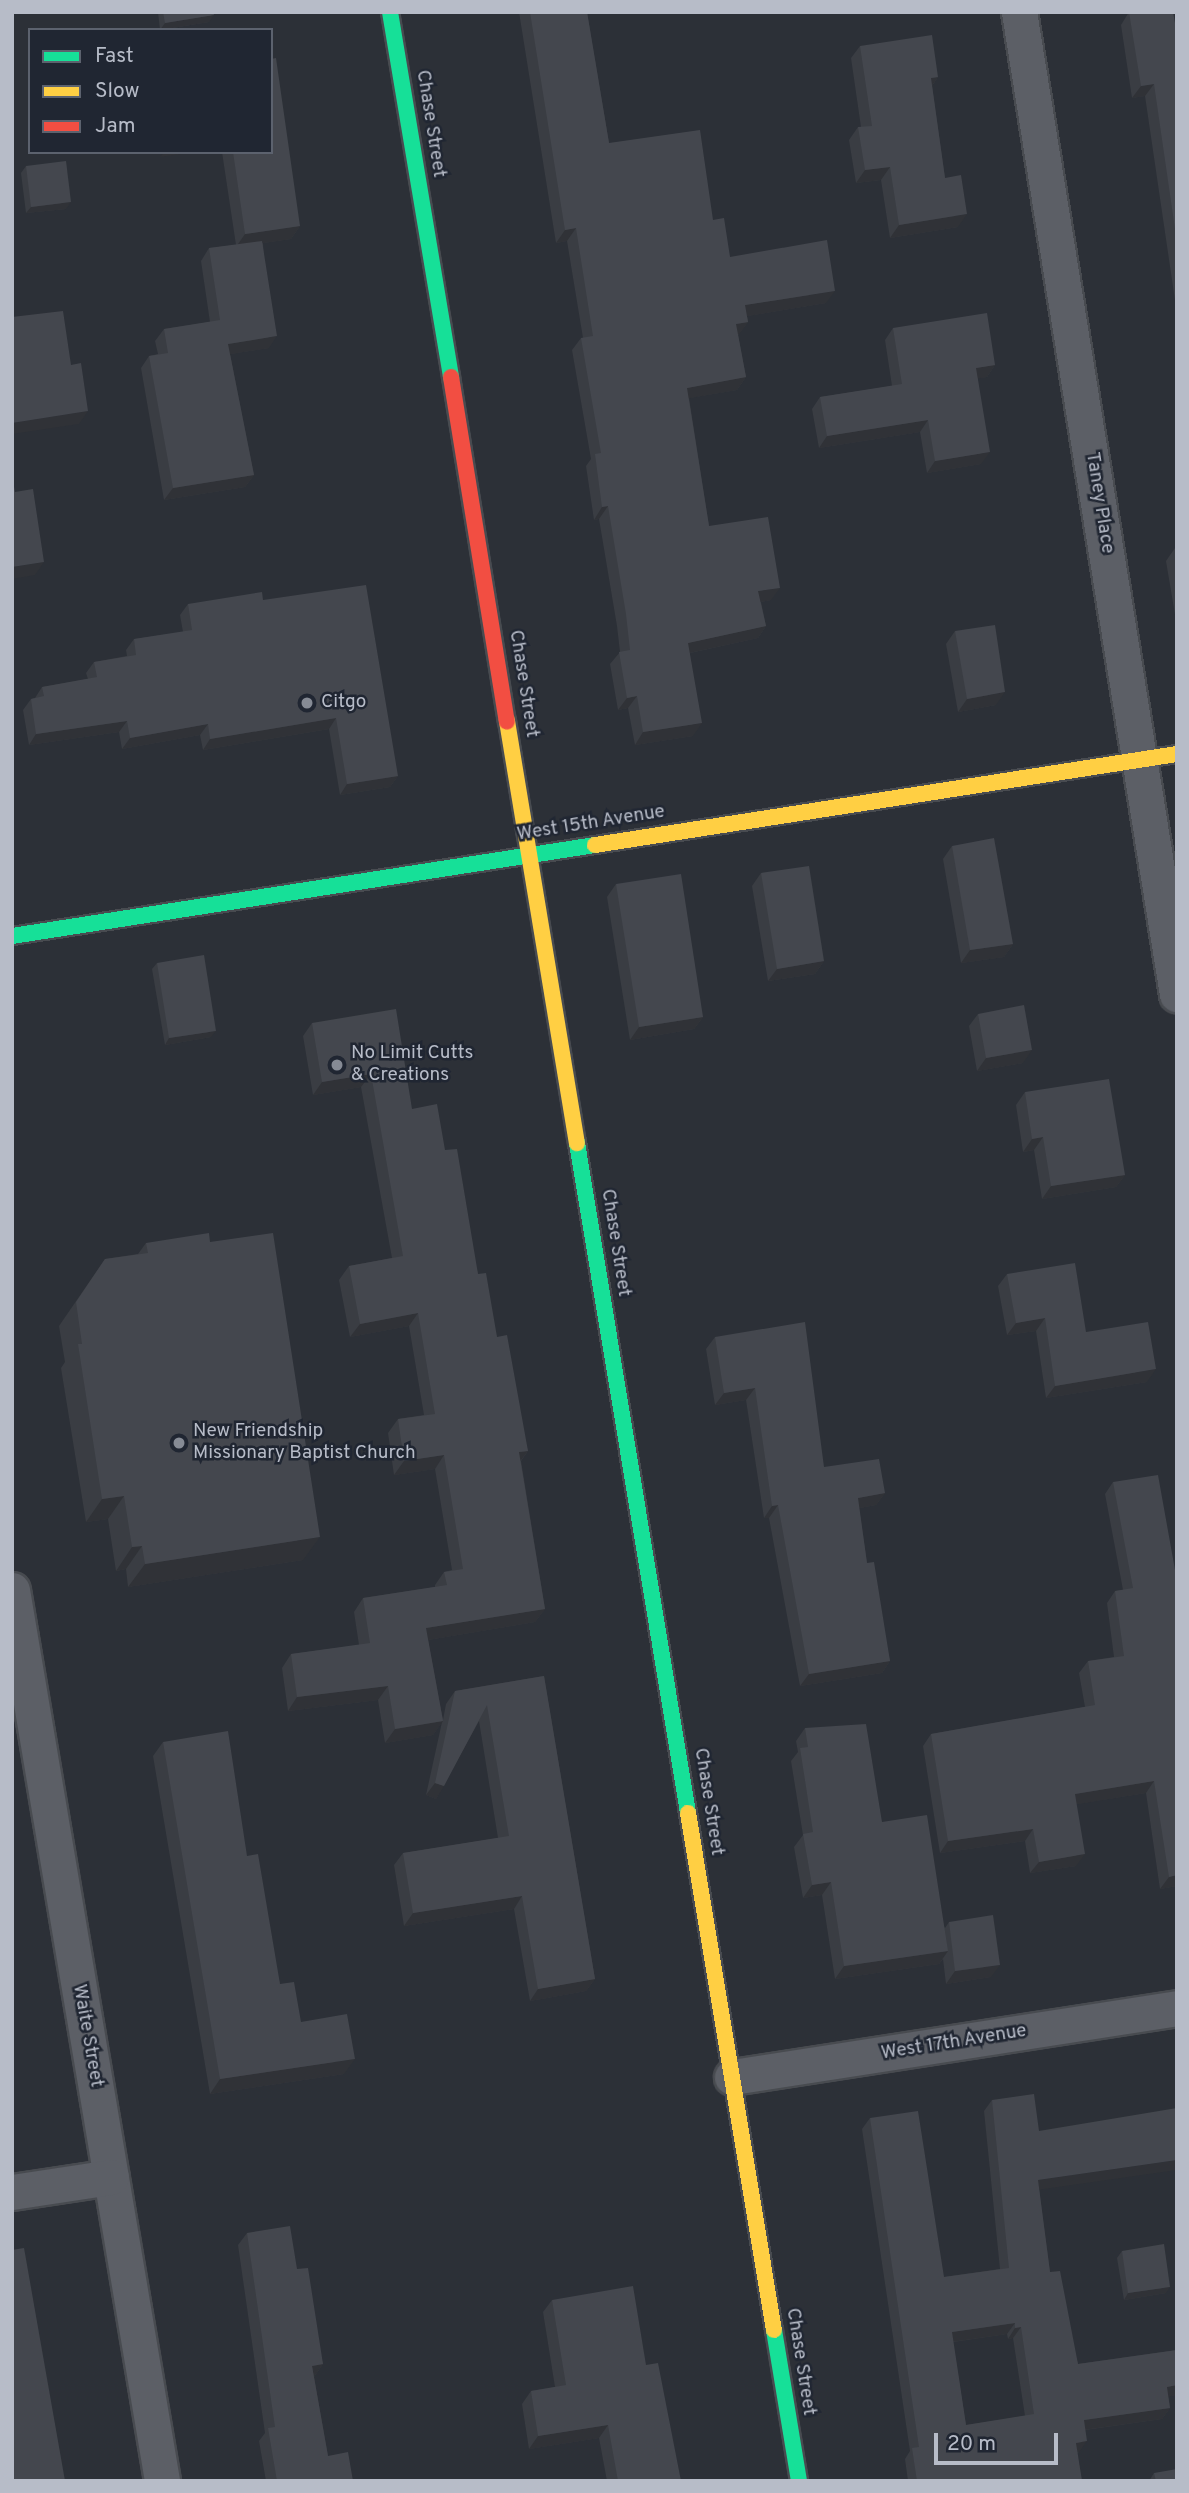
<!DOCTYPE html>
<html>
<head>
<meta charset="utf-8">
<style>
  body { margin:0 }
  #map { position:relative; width:1189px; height:2493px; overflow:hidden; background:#2c3037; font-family:Overpass,sans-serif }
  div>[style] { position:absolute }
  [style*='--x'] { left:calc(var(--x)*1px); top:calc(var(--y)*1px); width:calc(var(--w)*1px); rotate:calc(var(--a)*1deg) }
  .roads { filter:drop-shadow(2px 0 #484b50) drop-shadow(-2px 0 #484b50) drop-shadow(0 2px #484b50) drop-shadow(0 -2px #484b50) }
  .street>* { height:35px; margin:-17.5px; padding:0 17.5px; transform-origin:17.5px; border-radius:17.5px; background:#5c5f66 }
  .fast>* { height:16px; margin:-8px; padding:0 8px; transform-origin:8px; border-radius:8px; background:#16e098 }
  .slow>* { height:16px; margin:-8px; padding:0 8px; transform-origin:8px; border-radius:8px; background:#ffcf43 }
  .jam>* { height:16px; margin:-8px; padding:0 8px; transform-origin:8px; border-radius:8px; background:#f24e42 }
  .wall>* { inset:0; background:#3a3d43 }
  .shaded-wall>* { inset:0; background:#303237 }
  .building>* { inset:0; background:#44474e }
  .dots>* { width:19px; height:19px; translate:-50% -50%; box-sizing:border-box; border:4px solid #202632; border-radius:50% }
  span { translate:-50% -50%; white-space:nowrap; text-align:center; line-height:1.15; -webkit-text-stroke:5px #202632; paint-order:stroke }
  .street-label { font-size:19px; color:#b7bcc8 }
  .poi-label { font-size:19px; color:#b7bcc8 }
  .left { translate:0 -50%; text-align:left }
  .frame { position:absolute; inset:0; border:14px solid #b7bcc8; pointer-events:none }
  .legend { position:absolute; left:28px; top:28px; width:245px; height:126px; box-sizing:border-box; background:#202632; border:2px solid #5c626e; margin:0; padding:9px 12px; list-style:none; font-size:21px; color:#b7bcc8 }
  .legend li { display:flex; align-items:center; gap:14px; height:35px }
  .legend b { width:35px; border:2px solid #5c626e }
  .scale { position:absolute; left:934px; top:2433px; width:124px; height:32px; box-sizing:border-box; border:4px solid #b7bcc8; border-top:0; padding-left:9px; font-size:21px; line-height:24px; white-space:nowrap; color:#b7bcc8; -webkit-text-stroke:5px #202632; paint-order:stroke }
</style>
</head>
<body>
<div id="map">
  <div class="roads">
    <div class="street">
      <i style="--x:1019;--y:12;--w:995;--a:80.86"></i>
      <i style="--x:12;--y:1590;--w:904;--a:80.44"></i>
      <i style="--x:732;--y:2077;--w:450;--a:-8.8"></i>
      <i style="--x:12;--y:2192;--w:100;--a:-8.6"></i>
    </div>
    <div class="fast">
      <i style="--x:390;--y:12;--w:370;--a:80.5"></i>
      <i style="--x:12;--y:936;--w:590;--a:-8.87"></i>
      <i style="--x:577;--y:1143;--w:679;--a:80.59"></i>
      <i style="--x:774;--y:2330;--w:153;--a:80.6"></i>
    </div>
    <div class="slow">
      <i style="--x:507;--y:721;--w:428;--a:80.6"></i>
      <i style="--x:595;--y:845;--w:589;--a:-8.89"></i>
      <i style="--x:688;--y:1813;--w:524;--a:80.56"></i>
    </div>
    <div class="jam">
      <i style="--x:451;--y:377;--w:349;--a:80.8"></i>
    </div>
  </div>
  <div class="wall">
    <i style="clip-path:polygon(158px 12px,213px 12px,209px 22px,160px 30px)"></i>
    <i style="clip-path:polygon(519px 12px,587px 12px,609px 143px,713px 220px,730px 257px,826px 303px,747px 316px,748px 322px,738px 335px,746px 377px,737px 390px,689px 398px,709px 526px,771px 600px,761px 602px,766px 626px,758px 638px,690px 653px,693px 736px,635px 745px,628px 708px,618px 710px,610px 664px,620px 652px,617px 626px,599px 519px,594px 520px,586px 466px,591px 459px,572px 350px,581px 338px,583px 338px,567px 241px,556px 243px)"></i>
    <i style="clip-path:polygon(1129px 12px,1177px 23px,1177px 314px,1145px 96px,1132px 98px,1121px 25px)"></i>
    <i style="clip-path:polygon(860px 46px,938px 77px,932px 86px,945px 178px,958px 227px,890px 238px,881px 180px,856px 183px,849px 140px,858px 127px,861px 127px,851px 58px)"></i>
    <i style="clip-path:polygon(222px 152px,271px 152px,300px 226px,291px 239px,263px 243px,269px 348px,230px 354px,254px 475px,245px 487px,164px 500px,141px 368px,149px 356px,158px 354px,155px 341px,164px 329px,210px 322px,201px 261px,209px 248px,236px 245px)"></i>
    <i style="clip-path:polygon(26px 166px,66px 209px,26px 213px,21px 173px)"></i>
    <i style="clip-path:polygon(893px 328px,995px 365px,987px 377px,978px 378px,981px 464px,927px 473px,920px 432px,819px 448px,812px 409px,820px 397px,892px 386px,885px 340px)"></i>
    <i style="clip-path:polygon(1175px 548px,1177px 548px,1177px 626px,1166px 561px)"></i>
    <i style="clip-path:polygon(263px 600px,398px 776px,390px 787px,340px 795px,329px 729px,203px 750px,200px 735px,122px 749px,119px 732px,29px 745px,23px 710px,31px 699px,35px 698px,42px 687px,88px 679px,86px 673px,94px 662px,127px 656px,126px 650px,134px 639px,183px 632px,180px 615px,188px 604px)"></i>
    <i style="clip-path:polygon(955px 631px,996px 705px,958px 712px,946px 644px)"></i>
    <i style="clip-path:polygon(952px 846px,1013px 944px,1004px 957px,961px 963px,943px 859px)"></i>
    <i style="clip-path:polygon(761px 873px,824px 961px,815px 974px,768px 981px,752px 886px)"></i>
    <i style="clip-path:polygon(616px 884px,703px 1017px,694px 1029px,630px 1040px,607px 897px)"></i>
    <i style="clip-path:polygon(157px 963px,211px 1037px,165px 1045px,152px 969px)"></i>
    <i style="clip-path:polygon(978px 1014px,1023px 1063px,977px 1071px,969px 1026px)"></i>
    <i style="clip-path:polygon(312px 1023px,412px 1109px,445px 1150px,478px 1274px,497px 1337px,528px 1451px,521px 1461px,545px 1609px,535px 1622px,428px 1640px,443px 1720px,446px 1704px,455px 1691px,544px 1676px,595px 1979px,586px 1991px,530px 2001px,514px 1909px,404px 1926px,394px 1865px,403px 1853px,498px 1838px,479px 1721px,436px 1799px,426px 1795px,442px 1722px,433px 1735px,385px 1743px,378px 1700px,288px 1711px,282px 1668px,291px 1654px,359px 1645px,354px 1612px,363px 1598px,435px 1587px,435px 1585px,444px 1572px,452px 1570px,435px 1469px,394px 1475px,388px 1433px,398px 1419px,424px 1415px,409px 1326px,350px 1337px,339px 1280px,349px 1266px,392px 1258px,361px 1087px,313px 1095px,303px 1036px)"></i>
    <i style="clip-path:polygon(1025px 1092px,1125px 1175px,1116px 1187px,1042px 1199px,1034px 1150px,1023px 1152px,1016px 1105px)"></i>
    <i style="clip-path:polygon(210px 1242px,303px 1560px,128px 1587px,126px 1569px,116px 1571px,108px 1519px,86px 1522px,61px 1368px,65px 1362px,59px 1326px,105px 1259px,138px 1254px,146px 1243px)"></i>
    <i style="clip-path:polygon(1007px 1274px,1086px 1332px,1147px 1382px,1046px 1398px,1036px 1331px,1007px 1335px,998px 1286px)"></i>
    <i style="clip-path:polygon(715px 1337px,824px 1467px,885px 1493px,876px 1505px,859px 1508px,867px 1563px,890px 1661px,882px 1673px,800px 1686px,769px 1518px,764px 1518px,746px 1400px,715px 1405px,706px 1349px)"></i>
    <i style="clip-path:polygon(1113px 1482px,1177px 1581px,1177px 1886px,1160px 1889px,1146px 1793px,1076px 1804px,1076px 1866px,1030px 1873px,1025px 1841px,940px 1853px,923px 1746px,931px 1734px,1085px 1707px,1079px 1673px,1088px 1661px,1114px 1657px,1107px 1603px,1115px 1591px,1123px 1590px,1105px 1494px)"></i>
    <i style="clip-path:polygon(805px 1728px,882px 1822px,945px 1928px,949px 1922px,991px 1977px,946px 1984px,943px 1959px,939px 1964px,835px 1979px,822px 1895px,803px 1898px,794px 1847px,803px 1835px,791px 1761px,798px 1752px,796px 1741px)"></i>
    <i style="clip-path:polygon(163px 1742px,247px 1856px,280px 1984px,301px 2022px,344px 2074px,210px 2094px,153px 1756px)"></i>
    <i style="clip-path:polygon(evenodd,992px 2100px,1039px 2189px,1050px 2272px,1078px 2364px,1177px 2350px,1177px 2395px,1168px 2396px,1170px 2408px,1162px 2419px,1085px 2430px,1079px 2452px,1077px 2453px,1082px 2481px,908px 2481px,905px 2459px,910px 2451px,862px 2129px,870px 2118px,944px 2277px,1000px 2269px,984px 2111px,992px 2100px,1007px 2334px,1008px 2339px,1013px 2338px,1025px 2416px,966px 2425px,953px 2342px,1007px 2334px)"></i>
    <i style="clip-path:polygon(247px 2233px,297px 2269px,323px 2364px,314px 2377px,328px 2456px,353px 2481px,266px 2481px,259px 2441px,265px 2433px,238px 2245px)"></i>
    <i style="clip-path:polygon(1122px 2251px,1166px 2293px,1124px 2300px,1117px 2258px)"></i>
    <i style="clip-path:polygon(552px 2300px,646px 2365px,681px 2481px,607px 2481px,599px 2438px,529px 2449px,522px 2404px,531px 2391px,555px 2387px,543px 2312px)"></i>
    <i style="clip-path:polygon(1154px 2473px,1177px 2481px,1149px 2481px)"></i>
  </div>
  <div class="shaded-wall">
    <i style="clip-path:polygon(214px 15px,209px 22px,160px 30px,165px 23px)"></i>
    <i style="clip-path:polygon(938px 77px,929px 90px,931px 78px)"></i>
    <i style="clip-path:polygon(1154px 84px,1145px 96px,1132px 98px,1141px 86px)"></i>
    <i style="clip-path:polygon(164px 152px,195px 152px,160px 157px)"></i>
    <i style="clip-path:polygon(890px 167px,881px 180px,856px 183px,865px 170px)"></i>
    <i style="clip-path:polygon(71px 202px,66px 209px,26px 213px,31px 207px)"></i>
    <i style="clip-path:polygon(967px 214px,958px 227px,890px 238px,899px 225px)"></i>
    <i style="clip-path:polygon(300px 226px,291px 239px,236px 247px,245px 234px)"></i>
    <i style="clip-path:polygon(576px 228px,567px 241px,556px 243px,565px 230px)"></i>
    <i style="clip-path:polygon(835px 291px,826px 303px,736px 318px,745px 305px)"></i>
    <i style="clip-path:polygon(748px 322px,739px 334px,728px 337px,736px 324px)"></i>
    <i style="clip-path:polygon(277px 336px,269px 348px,219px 356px,228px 344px)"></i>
    <i style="clip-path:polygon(995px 365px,987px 377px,968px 380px,976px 368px)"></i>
    <i style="clip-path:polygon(746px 377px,737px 390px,679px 400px,687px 388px)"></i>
    <i style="clip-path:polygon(88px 411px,79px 424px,12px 434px,12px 423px)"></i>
    <i style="clip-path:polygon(928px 420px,920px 432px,819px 448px,827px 436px)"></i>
    <i style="clip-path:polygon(990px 452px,981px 464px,927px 473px,935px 461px)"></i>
    <i style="clip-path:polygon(254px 475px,245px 487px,164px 500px,173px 488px)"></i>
    <i style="clip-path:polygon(608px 506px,599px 519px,594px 520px,602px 507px)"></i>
    <i style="clip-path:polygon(44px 562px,35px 575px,12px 579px,12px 567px)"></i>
    <i style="clip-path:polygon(780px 588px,771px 600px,750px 604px,758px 591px)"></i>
    <i style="clip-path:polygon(766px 626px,758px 638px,680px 655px,688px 643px)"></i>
    <i style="clip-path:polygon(1005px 692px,996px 705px,958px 712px,967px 699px)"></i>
    <i style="clip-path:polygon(637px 696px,628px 708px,618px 710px,627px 698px)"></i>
    <i style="clip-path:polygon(336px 718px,329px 729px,203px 750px,210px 739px)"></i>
    <i style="clip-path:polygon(127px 721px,119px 732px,29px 745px,36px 734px)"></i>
    <i style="clip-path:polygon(702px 723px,693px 736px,635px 745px,643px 732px)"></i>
    <i style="clip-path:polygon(208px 724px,200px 735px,122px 749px,130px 738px)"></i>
    <i style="clip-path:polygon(398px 776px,390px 787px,340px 795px,347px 784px)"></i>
    <i style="clip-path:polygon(1013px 944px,1004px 957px,961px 963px,970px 950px)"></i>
    <i style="clip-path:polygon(824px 961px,815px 974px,768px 981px,777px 969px)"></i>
    <i style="clip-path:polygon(703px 1017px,694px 1029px,630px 1040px,639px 1027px)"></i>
    <i style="clip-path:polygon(216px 1031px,211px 1037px,165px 1045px,169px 1038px)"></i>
    <i style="clip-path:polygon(1032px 1050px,1023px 1063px,977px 1071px,986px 1058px)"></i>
    <i style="clip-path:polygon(371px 1074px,361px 1087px,313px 1095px,322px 1082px)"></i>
    <i style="clip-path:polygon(1043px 1137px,1034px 1150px,1023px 1152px,1032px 1139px)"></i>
    <i style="clip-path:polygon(1125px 1175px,1116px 1187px,1042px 1199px,1051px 1186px)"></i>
    <i style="clip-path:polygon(418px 1313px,409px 1326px,350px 1337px,360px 1324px)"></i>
    <i style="clip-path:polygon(1045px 1318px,1036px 1331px,1007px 1335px,1016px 1323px)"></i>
    <i style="clip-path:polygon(1156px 1369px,1147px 1382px,1046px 1398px,1055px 1386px)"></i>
    <i style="clip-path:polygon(755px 1388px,746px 1400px,715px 1405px,724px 1393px)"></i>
    <i style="clip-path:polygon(528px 1451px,518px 1464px,519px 1452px)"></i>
    <i style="clip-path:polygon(444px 1455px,435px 1469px,394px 1475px,404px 1461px)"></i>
    <i style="clip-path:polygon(885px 1493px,876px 1505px,849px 1510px,858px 1498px)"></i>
    <i style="clip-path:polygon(124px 1496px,108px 1519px,86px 1522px,102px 1499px)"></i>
    <i style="clip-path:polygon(778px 1505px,769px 1518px,764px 1518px,772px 1506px)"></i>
    <i style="clip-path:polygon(320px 1537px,303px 1560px,128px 1587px,145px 1564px)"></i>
    <i style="clip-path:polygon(142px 1546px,126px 1569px,116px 1571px,132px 1547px)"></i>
    <i style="clip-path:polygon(545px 1609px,535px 1622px,416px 1642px,426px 1628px)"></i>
    <i style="clip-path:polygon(890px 1661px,882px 1673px,800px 1686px,809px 1674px)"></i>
    <i style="clip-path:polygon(388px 1686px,378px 1700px,288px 1711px,297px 1697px)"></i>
    <i style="clip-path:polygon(443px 1721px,433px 1735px,385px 1743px,395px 1729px)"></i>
    <i style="clip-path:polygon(1154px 1781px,1146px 1793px,1066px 1806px,1075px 1794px)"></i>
    <i style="clip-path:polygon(435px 1783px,444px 1786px,436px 1799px,426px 1795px)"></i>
    <i style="clip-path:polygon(1033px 1829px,1025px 1841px,940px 1853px,948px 1841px)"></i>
    <i style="clip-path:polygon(1085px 1854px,1076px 1866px,1030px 1873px,1039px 1862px)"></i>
    <i style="clip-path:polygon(1177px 1875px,1177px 1886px,1160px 1889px,1169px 1877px)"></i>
    <i style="clip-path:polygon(831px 1882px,822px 1895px,803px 1898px,812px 1885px)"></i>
    <i style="clip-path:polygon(522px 1896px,514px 1909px,404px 1926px,413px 1913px)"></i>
    <i style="clip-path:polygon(948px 1951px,939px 1964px,835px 1979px,844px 1966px)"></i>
    <i style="clip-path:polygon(1000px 1965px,991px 1977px,946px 1984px,955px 1971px)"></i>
    <i style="clip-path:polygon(595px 1979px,586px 1991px,530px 2001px,538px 1989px)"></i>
    <i style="clip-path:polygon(355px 2059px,344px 2074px,210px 2094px,220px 2079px)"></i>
    <i style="clip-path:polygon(1177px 2160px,1177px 2170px,1030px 2191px,1038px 2180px)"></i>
    <i style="clip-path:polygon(1170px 2287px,1166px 2293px,1124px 2300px,1128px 2293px)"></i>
    <i style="clip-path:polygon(1015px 2323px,1007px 2334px,944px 2343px,952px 2332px)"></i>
    <i style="clip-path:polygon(1021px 2327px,1013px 2338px,1008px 2339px,1015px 2328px)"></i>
    <i style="clip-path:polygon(323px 2364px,314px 2377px,312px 2366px)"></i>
    <i style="clip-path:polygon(1177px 2385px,1177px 2395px,1159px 2398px,1167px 2387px)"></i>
    <i style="clip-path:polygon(1170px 2408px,1162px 2419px,1076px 2431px,1084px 2420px)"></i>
    <i style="clip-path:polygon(608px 2425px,599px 2438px,529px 2449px,538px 2436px)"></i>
    <i style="clip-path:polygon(1087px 2441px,1079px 2452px,1068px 2454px,1076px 2443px)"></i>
  </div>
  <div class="building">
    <i style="clip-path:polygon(163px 12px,213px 12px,214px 15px,165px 23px)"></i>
    <i style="clip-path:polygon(530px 12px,587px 12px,609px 143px,700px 130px,713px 220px,724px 218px,730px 257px,827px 240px,835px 291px,745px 305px,748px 322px,736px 324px,746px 377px,687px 388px,709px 526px,768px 517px,780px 588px,758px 591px,766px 626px,688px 643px,702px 723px,643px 732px,637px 696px,627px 698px,619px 652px,630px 650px,626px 614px,608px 506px,602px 507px,595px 454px,601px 453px,581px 338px,593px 336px,576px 228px,565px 230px)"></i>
    <i style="clip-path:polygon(1129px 12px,1173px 12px,1175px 23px,1177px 23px,1177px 243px,1154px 84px,1141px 86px)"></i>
    <i style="clip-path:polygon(932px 35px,938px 77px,931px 78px,945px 178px,961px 175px,967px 214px,899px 225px,890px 167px,865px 170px,858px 127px,872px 126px,860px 46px)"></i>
    <i style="clip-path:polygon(276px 58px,300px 226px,245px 234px,233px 152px,271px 152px,271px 59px)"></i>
    <i style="clip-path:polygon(66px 161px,71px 202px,31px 207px,26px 166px)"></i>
    <i style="clip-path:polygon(262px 241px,277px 336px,228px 344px,254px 475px,173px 488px,149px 356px,168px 353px,164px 329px,220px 320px,209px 248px)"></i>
    <i style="clip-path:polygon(63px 311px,71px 365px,81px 363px,88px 411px,12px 423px,12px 317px)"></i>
    <i style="clip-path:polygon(987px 313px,995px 365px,976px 368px,990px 452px,935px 461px,928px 420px,827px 436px,820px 397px,902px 384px,893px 328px)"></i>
    <i style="clip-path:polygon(12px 476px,15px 492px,33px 489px,44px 562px,12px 567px)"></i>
    <i style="clip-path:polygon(366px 585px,398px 776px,347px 784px,336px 718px,210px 739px,208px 724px,130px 738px,127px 721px,36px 734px,31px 699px,44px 696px,42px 687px,97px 677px,94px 662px,136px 655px,134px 639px,192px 630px,188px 604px,262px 592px,263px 600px)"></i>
    <i style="clip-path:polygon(995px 625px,1005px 692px,967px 699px,955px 631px)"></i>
    <i style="clip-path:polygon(994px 838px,1013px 944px,970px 950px,952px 846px)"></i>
    <i style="clip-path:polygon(809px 866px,824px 961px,777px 969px,761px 873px)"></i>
    <i style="clip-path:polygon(681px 874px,703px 1017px,639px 1027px,616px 884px)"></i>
    <i style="clip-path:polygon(204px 955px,216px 1031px,169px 1038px,157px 963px)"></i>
    <i style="clip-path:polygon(1024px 1005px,1032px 1050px,986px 1058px,978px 1014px)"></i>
    <i style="clip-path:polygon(396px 1009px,412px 1109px,437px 1104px,445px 1150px,457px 1149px,478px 1274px,486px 1273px,497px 1337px,507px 1335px,528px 1451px,519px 1452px,545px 1609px,426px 1628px,443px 1721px,395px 1729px,388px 1686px,297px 1697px,291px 1654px,370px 1643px,363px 1598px,447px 1585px,444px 1572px,463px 1569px,444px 1455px,404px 1461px,398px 1419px,435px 1414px,418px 1313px,360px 1324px,349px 1266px,403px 1256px,371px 1074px,322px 1082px,312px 1023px)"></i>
    <i style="clip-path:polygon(1109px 1079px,1125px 1175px,1051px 1186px,1043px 1137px,1032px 1139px,1025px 1092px)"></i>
    <i style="clip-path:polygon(209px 1233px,210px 1242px,273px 1233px,320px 1537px,145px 1564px,142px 1546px,132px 1547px,124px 1496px,102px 1499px,78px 1344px,82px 1344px,76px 1302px,105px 1259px,148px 1253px,146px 1243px)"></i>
    <i style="clip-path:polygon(1075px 1263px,1086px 1332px,1148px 1322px,1156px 1369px,1055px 1386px,1045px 1318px,1016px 1323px,1007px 1274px)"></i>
    <i style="clip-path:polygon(805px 1322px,824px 1467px,879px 1459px,885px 1493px,858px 1498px,867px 1563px,874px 1562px,890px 1661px,809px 1674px,778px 1505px,772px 1506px,755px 1388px,724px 1393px,715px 1337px)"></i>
    <i style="clip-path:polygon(1158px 1475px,1177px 1581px,1177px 1875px,1169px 1877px,1154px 1781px,1075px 1794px,1085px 1854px,1039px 1862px,1033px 1829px,948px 1841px,931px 1734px,1095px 1705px,1088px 1661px,1124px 1656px,1115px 1591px,1133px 1588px,1113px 1482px)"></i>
    <i style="clip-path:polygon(544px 1676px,595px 1979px,538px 1989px,522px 1896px,413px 1913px,403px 1853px,509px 1836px,487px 1705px,444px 1786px,435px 1783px,455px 1691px)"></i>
    <i style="clip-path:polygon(866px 1724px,882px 1822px,927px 1815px,948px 1951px,844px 1966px,831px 1882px,812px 1885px,803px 1834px,813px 1832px,800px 1748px,808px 1747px,805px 1728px)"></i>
    <i style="clip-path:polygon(228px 1731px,247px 1856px,258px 1854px,280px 1984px,294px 1982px,301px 2022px,347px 2014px,355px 2059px,220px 2079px,163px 1742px)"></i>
    <i style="clip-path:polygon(993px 1915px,1000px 1965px,955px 1971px,949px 1922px)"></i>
    <i style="clip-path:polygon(evenodd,1034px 2094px,1039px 2131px,1177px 2108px,1177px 2160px,1038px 2180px,1050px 2272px,1060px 2271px,1078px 2364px,1177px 2350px,1177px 2385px,1167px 2387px,1170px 2408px,1084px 2420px,1087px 2441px,1076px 2443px,1082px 2481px,917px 2481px,912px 2448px,919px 2447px,870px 2118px,918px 2111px,944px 2277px,1009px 2268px,992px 2100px,1034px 2094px,1015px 2323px,1015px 2328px,1021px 2327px,1034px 2414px,966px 2425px,952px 2332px,1015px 2323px)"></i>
    <i style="clip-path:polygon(290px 2226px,297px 2269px,308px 2268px,323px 2364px,312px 2366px,328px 2456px,348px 2452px,353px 2481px,277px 2481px,268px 2428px,275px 2427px,247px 2233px)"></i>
    <i style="clip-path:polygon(1164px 2244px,1170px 2287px,1128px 2293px,1122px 2251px)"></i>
    <i style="clip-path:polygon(24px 2248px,65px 2481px,12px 2481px,12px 2250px)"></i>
    <i style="clip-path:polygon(633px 2286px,646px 2365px,658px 2363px,681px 2481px,618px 2481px,608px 2425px,538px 2436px,531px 2391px,566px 2385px,552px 2300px)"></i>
    <i style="clip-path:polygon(1177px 2469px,1177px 2481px,1156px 2481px,1154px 2473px)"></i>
  </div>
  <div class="dots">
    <i style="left:307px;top:703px;background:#868b95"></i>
    <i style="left:337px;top:1065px;background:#868b95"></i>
    <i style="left:179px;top:1443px;background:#868b95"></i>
  </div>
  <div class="street-label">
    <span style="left:430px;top:124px;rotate:81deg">Chase Street</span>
    <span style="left:1099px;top:503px;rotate:81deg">Taney Place</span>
    <span style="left:523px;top:684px;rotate:81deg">Chase Street</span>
    <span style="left:591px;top:824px;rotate:-9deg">West 15th Avenue</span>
    <span style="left:615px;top:1243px;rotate:81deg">Chase Street</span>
    <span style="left:708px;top:1802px;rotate:81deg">Chase Street</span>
    <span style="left:87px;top:2036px;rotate:80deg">Waite Street</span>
    <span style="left:954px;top:2043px;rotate:-9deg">West 17th Avenue</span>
    <span style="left:800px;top:2362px;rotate:81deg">Chase Street</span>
  </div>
  <div class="poi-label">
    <span class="left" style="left:321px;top:703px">Citgo</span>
    <span class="left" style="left:351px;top:1065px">No Limit Cutts<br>&amp; Creations</span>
    <span class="left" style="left:193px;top:1443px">New Friendship<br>Missionary Baptist Church</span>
  </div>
  <div class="frame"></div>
  <ul class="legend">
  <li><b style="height:9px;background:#16e098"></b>Fast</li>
  <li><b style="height:9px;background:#ffcf43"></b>Slow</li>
  <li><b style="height:9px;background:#f24e42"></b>Jam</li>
  </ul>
  <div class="scale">20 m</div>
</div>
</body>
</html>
